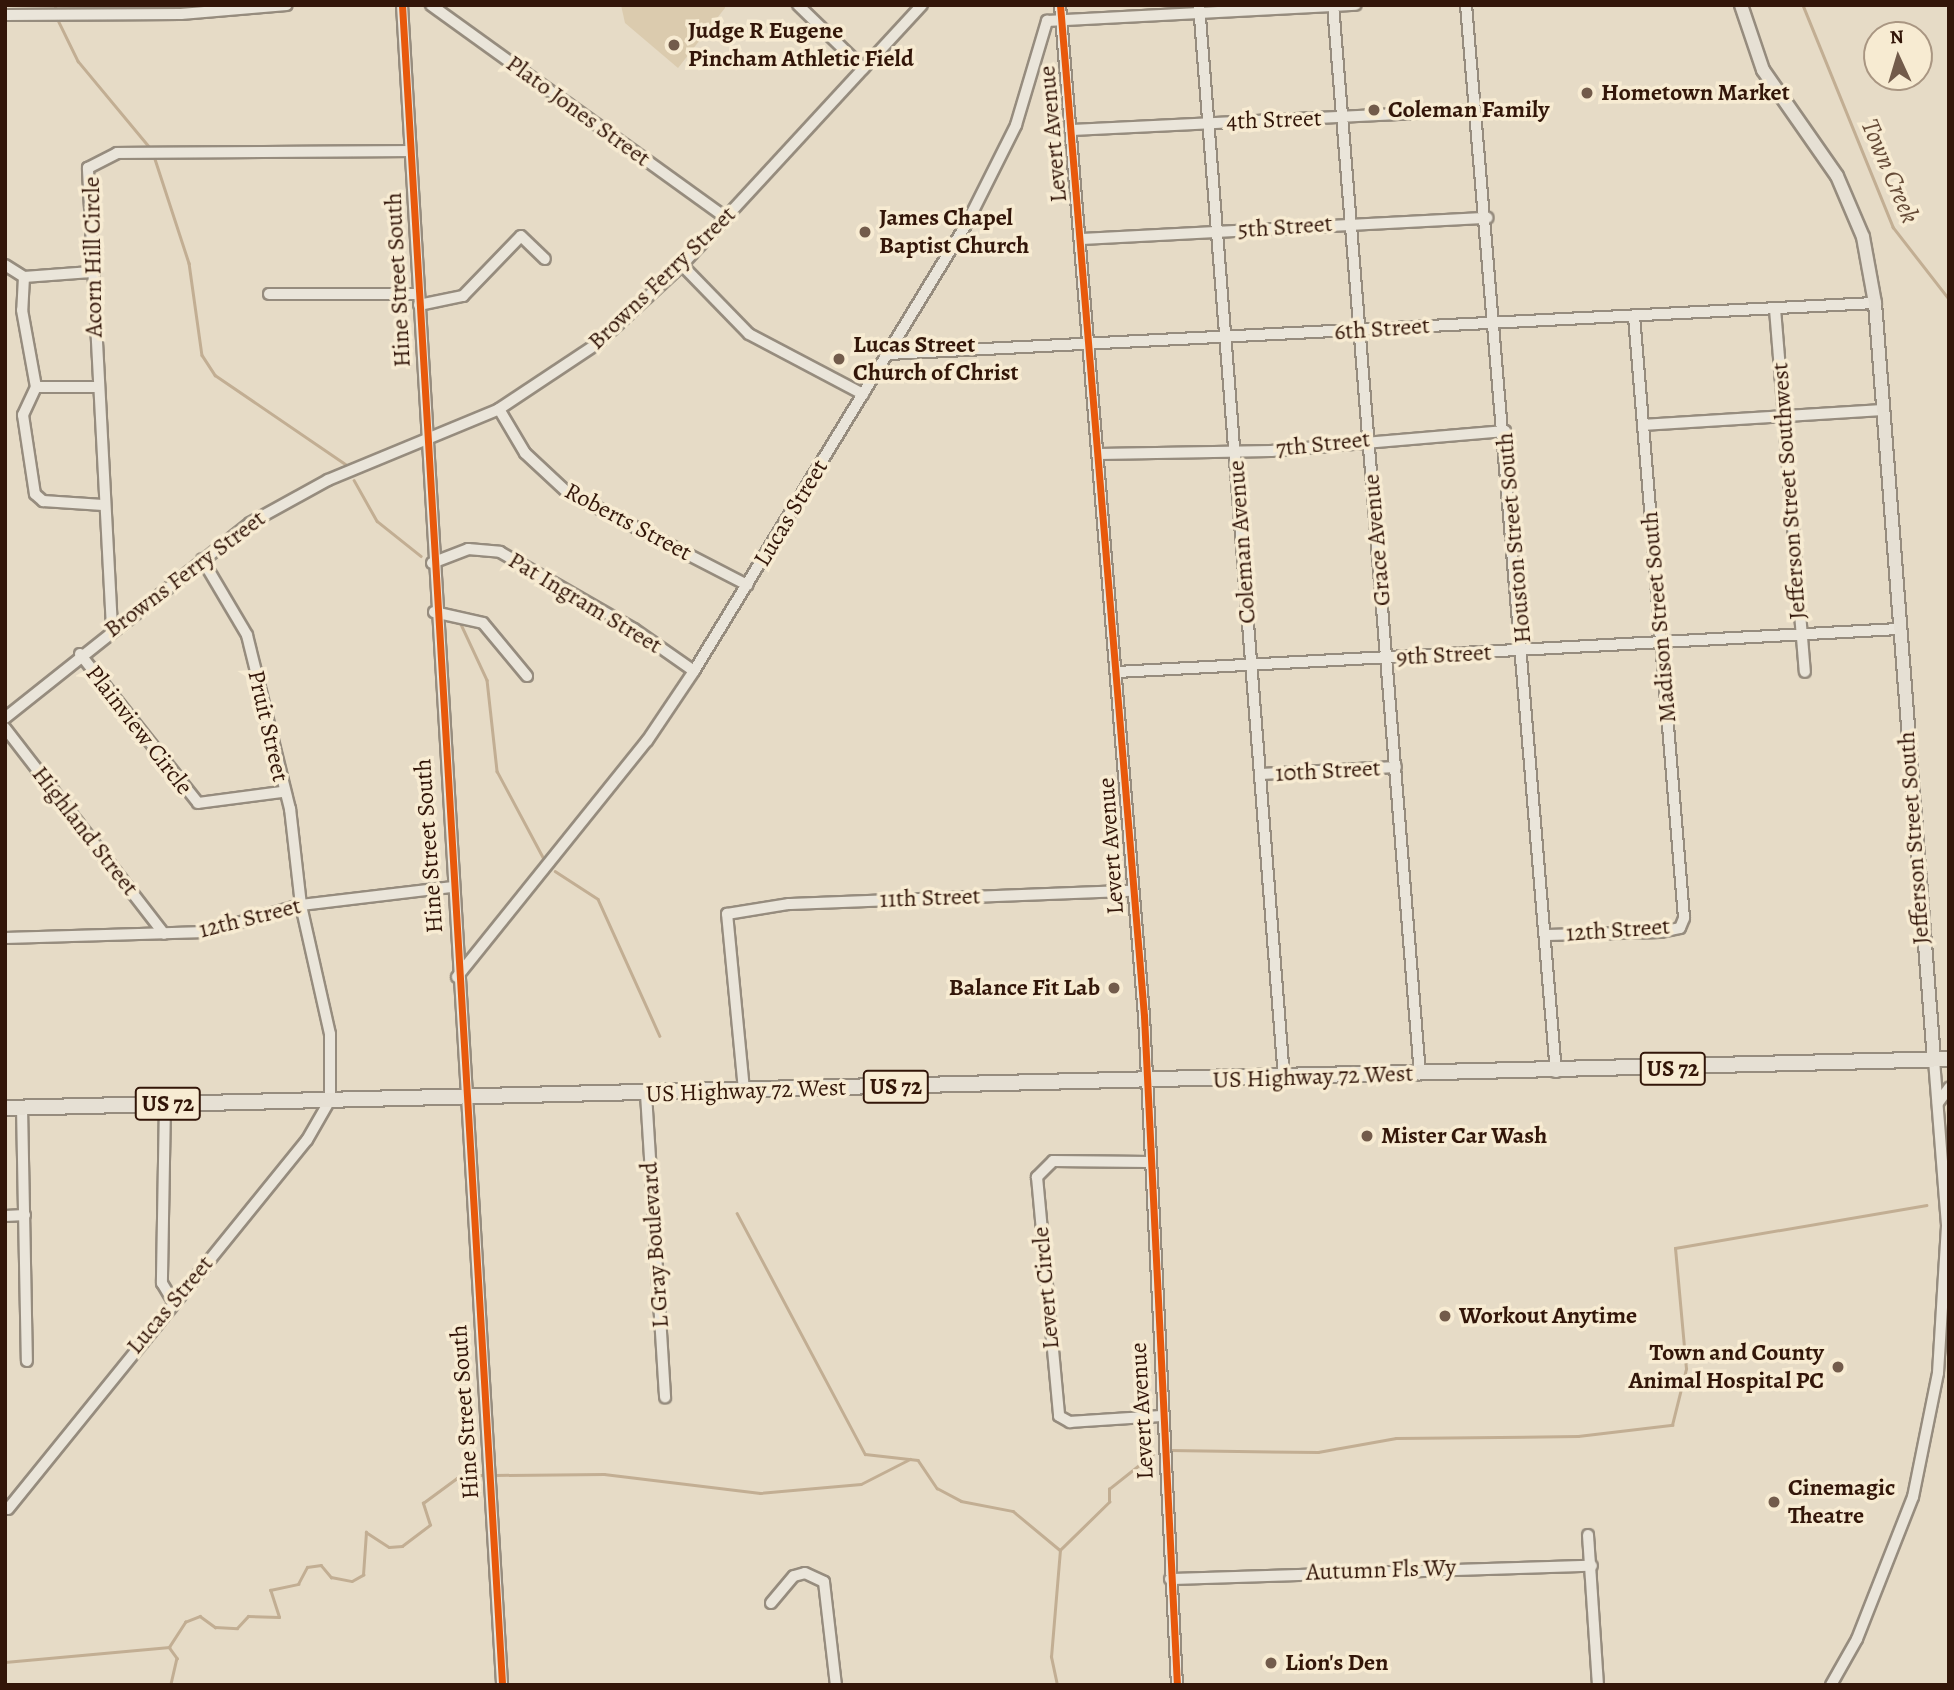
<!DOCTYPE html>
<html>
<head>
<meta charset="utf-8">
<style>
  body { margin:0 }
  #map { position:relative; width:1954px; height:1690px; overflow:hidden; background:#e6dbc6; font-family:Alegreya,serif }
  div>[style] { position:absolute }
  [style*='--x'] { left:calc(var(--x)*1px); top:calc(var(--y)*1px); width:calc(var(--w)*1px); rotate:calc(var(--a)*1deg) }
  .green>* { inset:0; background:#dbcbae }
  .stream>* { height:2.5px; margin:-1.25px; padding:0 1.25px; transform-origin:1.25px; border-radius:1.25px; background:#c2ae93 }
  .roads { filter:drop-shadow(2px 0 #968c7e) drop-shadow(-2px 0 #968c7e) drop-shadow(0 2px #968c7e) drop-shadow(0 -2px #968c7e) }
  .minor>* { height:10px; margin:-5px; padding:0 5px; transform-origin:5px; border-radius:5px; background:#eae5da }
  .major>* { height:12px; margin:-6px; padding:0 6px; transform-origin:6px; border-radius:6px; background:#e6e0d4 }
  .highway>* { height:14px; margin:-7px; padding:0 7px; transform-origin:7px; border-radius:7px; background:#e6e0d4 }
  .cycleway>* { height:7px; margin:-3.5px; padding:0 3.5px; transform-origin:3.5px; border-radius:3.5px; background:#e8590c }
  .dots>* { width:19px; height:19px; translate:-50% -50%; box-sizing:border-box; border:4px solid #f7ebd2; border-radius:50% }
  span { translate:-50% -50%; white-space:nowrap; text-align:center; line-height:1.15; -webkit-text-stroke:7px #f7ebd2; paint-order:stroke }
  .shield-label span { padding:2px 5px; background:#f7ebd2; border:2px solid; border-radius:5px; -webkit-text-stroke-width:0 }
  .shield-label { font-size:23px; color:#331609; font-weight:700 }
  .poi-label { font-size:24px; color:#331609; font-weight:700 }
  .left { translate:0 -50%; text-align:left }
  .right { translate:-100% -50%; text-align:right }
  .street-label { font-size:24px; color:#331609 }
  .water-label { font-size:26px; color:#664b37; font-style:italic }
  .frame { position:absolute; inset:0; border:7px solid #331609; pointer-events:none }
  .north { position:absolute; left:1863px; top:21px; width:70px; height:70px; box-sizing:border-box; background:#f7ebd2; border:2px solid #a99682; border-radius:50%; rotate:356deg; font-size:19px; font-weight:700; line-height:28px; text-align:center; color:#331609 }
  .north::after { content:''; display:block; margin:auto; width:24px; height:32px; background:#725b4b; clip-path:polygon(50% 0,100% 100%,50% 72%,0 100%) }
</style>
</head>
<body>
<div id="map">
  <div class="green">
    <i style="clip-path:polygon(621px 5px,725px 5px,725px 8px,678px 68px,625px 23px)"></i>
  </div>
  <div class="stream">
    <i style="--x:55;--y:5;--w:4;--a:76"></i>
    <i style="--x:1803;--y:5;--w:240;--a:67.9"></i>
    <i style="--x:1893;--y:227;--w:91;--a:52.1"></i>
    <i style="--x:58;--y:20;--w:46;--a:64"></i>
    <i style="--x:78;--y:61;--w:116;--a:50.3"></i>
    <i style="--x:154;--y:156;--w:113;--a:71.9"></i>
    <i style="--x:189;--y:263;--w:93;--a:82"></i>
    <i style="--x:202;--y:355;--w:24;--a:57"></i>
    <i style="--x:215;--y:375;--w:160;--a:34.3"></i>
    <i style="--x:354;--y:480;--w:47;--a:60.7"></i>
    <i style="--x:377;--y:521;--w:56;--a:38.5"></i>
    <i style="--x:460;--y:622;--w:64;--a:65"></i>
    <i style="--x:487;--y:680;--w:92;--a:83.7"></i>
    <i style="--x:497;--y:771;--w:100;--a:61.9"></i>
    <i style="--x:555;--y:871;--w:51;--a:33.1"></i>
    <i style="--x:598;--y:899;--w:150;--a:65.7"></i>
    <i style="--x:737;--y:1213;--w:273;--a:62"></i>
    <i style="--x:865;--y:1454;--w:53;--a:6.5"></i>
    <i style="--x:918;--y:1460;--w:34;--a:56"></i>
    <i style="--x:937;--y:1488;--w:27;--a:28"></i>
    <i style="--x:961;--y:1501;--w:53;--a:10.9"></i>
    <i style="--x:1013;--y:1511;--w:61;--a:39.7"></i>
    <i style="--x:1169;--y:1450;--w:149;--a:0.8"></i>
    <i style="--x:1318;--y:1452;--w:79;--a:-10.2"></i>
    <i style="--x:1396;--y:1438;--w:182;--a:-0.6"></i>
    <i style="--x:1578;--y:1436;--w:95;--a:-6.7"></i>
    <i style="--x:1672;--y:1425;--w:58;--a:-76"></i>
    <i style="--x:1686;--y:1369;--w:121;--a:-95.2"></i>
    <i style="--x:1675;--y:1248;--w:255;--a:-9.7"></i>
    <i style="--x:495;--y:1475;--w:109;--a:-0.5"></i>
    <i style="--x:604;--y:1474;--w:157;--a:6.9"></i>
    <i style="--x:760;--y:1493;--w:101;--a:-5.1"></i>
    <i style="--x:861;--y:1484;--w:55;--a:-27"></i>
    <i style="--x:169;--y:1647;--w:30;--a:-57"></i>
    <i style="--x:185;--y:1622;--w:16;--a:-22"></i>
    <i style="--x:200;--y:1616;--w:19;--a:36"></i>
    <i style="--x:215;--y:1627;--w:22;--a:3"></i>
    <i style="--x:237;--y:1628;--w:16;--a:-47"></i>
    <i style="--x:248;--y:1616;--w:31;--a:2"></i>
    <i style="--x:279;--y:1617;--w:28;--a:-108"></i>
    <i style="--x:270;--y:1590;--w:29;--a:-12"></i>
    <i style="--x:298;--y:1584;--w:19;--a:-62"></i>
    <i style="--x:307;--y:1567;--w:14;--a:-8"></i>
    <i style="--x:321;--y:1565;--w:16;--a:50"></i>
    <i style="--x:331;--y:1577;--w:21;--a:11"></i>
    <i style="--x:352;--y:1581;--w:13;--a:-29"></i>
    <i style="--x:363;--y:1575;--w:43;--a:-86"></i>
    <i style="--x:366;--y:1532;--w:27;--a:33"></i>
    <i style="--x:389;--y:1547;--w:13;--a:-4"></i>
    <i style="--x:402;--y:1546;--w:35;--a:-37"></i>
    <i style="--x:430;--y:1525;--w:23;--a:-108"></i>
    <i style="--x:423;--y:1503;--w:42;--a:-36.3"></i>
    <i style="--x:457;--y:1478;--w:26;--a:-7"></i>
    <i style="--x:169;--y:1647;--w:14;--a:54"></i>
    <i style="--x:177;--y:1658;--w:28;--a:103"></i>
    <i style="--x:5;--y:1662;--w:165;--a:-5.2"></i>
    <i style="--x:1057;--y:1685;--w:29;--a:-102"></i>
    <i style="--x:1051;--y:1657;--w:107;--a:-85.2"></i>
    <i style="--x:1060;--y:1550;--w:69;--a:-44.4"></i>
    <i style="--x:1109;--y:1502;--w:13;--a:-90"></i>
    <i style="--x:1109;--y:1489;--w:56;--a:-38.5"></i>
  </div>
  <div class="roads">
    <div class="minor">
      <i style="--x:402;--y:5;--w:1683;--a:86.59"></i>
      <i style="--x:431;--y:5;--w:364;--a:35.8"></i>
      <i style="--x:798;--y:5;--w:91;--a:44.1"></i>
      <i style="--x:1060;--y:5;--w:1014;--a:85.25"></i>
      <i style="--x:1144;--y:1016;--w:670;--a:87.18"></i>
      <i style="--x:1199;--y:5;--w:1076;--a:85.47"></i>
      <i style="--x:1333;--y:5;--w:1073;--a:85.35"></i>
      <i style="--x:1466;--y:5;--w:1071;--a:85.18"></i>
      <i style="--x:5;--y:15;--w:176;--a:-0.3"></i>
      <i style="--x:181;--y:14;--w:106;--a:-4.9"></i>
      <i style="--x:1072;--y:130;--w:404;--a:-2.8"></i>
      <i style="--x:1082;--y:239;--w:406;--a:-3"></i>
      <i style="--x:5;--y:265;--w:22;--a:32"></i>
      <i style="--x:24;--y:277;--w:67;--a:-4.3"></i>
      <i style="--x:682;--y:265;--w:96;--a:45.8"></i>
      <i style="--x:749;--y:334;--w:129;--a:27.8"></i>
      <i style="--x:24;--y:277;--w:33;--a:93"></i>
      <i style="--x:22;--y:310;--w:78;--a:79.7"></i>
      <i style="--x:36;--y:387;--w:31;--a:115"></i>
      <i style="--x:23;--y:415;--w:80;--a:81.4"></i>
      <i style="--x:35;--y:494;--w:11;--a:41"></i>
      <i style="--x:43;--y:501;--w:60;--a:3.8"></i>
      <i style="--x:269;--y:294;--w:149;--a:0"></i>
      <i style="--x:419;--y:305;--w:45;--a:-11.6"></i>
      <i style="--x:463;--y:296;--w:83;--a:-46"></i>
      <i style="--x:521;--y:236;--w:33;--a:44"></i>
      <i style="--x:1775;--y:309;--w:364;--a:85.3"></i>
      <i style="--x:888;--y:354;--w:988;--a:-2.96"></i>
      <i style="--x:36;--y:387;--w:62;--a:0"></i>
      <i style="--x:499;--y:409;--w:51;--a:59.4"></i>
      <i style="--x:525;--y:453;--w:57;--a:42.9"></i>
      <i style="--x:567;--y:492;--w:203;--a:27.3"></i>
      <i style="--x:1643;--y:425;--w:239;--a:-3.6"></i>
      <i style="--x:1099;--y:454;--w:172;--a:-1"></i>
      <i style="--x:1271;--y:451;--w:235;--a:-4.9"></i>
      <i style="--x:432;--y:563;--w:39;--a:-21"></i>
      <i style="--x:468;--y:549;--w:32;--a:5"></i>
      <i style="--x:500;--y:552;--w:155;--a:29.9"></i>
      <i style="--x:634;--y:629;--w:73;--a:35"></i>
      <i style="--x:434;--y:612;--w:50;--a:12.7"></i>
      <i style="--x:483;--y:623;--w:69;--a:50.3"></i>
      <i style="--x:112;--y:628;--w:461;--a:-93"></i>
      <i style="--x:88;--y:168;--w:33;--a:-27"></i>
      <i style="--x:117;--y:153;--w:293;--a:-0.4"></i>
      <i style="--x:80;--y:654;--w:190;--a:51.6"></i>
      <i style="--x:198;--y:803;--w:85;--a:-7.5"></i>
      <i style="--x:1117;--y:672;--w:782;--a:-3.15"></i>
      <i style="--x:5;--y:718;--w:313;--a:-38.5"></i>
      <i style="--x:250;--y:523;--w:89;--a:-28.9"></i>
      <i style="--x:328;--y:480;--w:185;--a:-22.5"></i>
      <i style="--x:499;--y:409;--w:118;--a:-33.6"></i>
      <i style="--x:597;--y:344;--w:116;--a:-42.9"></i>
      <i style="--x:682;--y:265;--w:354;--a:-47.3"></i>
      <i style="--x:5;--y:728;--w:260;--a:52.3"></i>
      <i style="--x:1261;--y:774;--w:135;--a:-3"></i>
      <i style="--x:1547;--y:935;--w:113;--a:-1.5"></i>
      <i style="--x:1660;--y:932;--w:20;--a:-11"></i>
      <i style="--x:1680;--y:928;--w:11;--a:-68"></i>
      <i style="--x:1684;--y:918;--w:604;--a:-94.75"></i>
      <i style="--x:5;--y:938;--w:201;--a:-1.7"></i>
      <i style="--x:206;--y:932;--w:99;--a:-15.9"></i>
      <i style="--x:301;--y:905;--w:151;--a:-6.8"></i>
      <i style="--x:457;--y:977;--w:303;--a:-51.2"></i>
      <i style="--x:647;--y:741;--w:84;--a:-56.1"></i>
      <i style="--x:694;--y:671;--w:525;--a:-58.64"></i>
      <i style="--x:967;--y:223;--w:110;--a:-63.4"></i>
      <i style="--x:1016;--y:125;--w:109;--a:-73.4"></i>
      <i style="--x:1047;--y:21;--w:309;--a:-3"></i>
      <i style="--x:744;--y:1090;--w:177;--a:-95.5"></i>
      <i style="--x:727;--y:914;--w:63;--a:-9.2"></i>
      <i style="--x:789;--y:904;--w:344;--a:-2.2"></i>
      <i style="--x:646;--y:1094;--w:304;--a:86.4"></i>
      <i style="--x:1938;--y:1103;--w:19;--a:-54"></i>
      <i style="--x:165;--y:1104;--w:179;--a:91"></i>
      <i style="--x:162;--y:1283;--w:21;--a:59"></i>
      <i style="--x:22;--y:1107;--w:254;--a:88.9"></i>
      <i style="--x:1149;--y:1162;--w:96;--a:-179.4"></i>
      <i style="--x:1053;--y:1161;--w:23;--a:135"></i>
      <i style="--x:1037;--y:1177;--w:240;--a:84.7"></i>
      <i style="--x:1059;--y:1416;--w:13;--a:29"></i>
      <i style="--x:1070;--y:1422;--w:90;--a:-3.8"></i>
      <i style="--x:5;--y:1216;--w:20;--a:-3"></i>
      <i style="--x:8;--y:1509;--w:475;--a:-51"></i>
      <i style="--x:307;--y:1140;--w:46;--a:-60.1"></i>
      <i style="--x:330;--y:1100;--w:66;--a:-90"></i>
      <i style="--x:330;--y:1034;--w:132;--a:-102.7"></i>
      <i style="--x:301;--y:905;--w:97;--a:-96.5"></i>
      <i style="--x:290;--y:809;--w:179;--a:-103.9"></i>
      <i style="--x:247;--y:635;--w:88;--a:-120.6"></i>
      <i style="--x:1588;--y:1535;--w:150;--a:86.2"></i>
      <i style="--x:1170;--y:1579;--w:422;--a:-1.8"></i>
      <i style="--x:771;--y:1603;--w:35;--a:-50"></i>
      <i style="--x:794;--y:1576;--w:11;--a:-15"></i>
      <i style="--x:805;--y:1573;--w:21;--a:25"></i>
      <i style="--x:824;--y:1582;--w:104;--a:83.4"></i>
      <i style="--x:1831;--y:1685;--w:53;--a:-60.5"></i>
      <i style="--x:1857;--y:1639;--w:153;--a:-68.5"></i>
      <i style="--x:1913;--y:1497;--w:126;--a:-78.6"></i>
      <i style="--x:1938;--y:1373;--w:148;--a:-86.5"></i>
      <i style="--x:1947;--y:1225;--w:166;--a:-94.5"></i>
    </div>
    <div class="major">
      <i style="--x:1741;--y:5;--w:69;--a:71.3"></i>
      <i style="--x:1763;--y:70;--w:129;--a:55.1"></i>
      <i style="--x:1837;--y:176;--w:66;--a:66.9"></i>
      <i style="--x:1863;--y:237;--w:67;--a:79.7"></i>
      <i style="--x:1875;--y:303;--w:759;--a:85.54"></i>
    </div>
    <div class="highway">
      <i style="--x:5;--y:1108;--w:1945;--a:-1.44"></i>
    </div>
  </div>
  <div class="cycleway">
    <i style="--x:402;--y:5;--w:1683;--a:86.59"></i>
    <i style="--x:1060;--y:5;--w:1014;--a:85.25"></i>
    <i style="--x:1144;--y:1016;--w:670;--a:87.18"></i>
  </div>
  <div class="dots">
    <i style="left:674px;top:45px;background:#725b4b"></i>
    <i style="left:1587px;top:93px;background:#725b4b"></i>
    <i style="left:1374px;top:110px;background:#725b4b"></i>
    <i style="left:865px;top:232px;background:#725b4b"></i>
    <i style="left:839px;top:359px;background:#725b4b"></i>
    <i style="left:1114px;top:988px;background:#725b4b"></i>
    <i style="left:1367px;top:1136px;background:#725b4b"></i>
    <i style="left:1445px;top:1316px;background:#725b4b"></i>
    <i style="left:1838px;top:1367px;background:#725b4b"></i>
    <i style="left:1774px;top:1502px;background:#725b4b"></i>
    <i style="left:1271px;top:1663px;background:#725b4b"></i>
  </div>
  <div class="shield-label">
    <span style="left:1673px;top:1069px">US 72</span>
    <span style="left:896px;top:1087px">US 72</span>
    <span style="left:168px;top:1104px">US 72</span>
  </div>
  <div class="poi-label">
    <span class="left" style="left:688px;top:45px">Judge R Eugene<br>Pincham Athletic Field</span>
    <span class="left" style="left:1601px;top:93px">Hometown Market</span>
    <span class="left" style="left:1388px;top:110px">Coleman Family</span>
    <span class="left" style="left:879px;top:232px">James Chapel<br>Baptist Church</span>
    <span class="left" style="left:853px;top:359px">Lucas Street<br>Church of Christ</span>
    <span class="right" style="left:1100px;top:988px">Balance Fit Lab</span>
    <span class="left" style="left:1381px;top:1136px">Mister Car Wash</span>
    <span class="left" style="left:1459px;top:1316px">Workout Anytime</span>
    <span class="right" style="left:1824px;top:1367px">Town and County<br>Animal Hospital PC</span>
    <span class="left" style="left:1788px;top:1502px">Cinemagic<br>Theatre</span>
    <span class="left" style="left:1285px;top:1663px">Lion's Den</span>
  </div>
  <div class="street-label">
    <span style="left:578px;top:111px;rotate:36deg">Plato Jones Street</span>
    <span style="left:1274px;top:120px;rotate:-2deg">4th Street</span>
    <span style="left:1053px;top:134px;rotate:-95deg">Levert Avenue</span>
    <span style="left:1285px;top:227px;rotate:-4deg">5th Street</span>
    <span style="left:93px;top:257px;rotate:-91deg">Acorn Hill Circle</span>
    <span style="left:662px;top:278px;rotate:-44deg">Browns Ferry Street</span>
    <span style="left:398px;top:280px;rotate:-93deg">Hine Street South</span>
    <span style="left:1382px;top:329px;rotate:-4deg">6th Street</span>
    <span style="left:1323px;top:444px;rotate:-6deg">7th Street</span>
    <span style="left:1789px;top:491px;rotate:-94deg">Jefferson Street Southwest</span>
    <span style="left:791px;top:513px;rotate:-59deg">Lucas Street</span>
    <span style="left:628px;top:522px;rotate:28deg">Roberts Street</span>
    <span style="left:1514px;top:538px;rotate:-95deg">Houston Street South</span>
    <span style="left:1377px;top:540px;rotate:-95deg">Grace Avenue</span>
    <span style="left:1242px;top:542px;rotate:-94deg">Coleman Avenue</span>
    <span style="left:185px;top:574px;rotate:-37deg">Browns Ferry Street</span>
    <span style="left:585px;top:603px;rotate:31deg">Pat Ingram Street</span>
    <span style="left:1659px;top:617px;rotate:-95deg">Madison Street South</span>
    <span style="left:1444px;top:655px;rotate:-3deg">9th Street</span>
    <span style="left:268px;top:726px;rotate:77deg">Pruit Street</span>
    <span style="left:139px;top:730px;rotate:52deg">Plainview Circle</span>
    <span style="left:1328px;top:771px;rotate:-3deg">10th Street</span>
    <span style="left:85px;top:831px;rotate:52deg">Highland Street</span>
    <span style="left:1914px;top:838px;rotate:-94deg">Jefferson Street South</span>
    <span style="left:429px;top:846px;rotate:-94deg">Hine Street South</span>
    <span style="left:1111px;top:846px;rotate:-94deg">Levert Avenue</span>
    <span style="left:930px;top:898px;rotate:-2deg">11th Street</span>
    <span style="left:250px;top:918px;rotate:-14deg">12th Street</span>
    <span style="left:1618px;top:930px;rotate:-4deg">12th Street</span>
    <span style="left:1313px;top:1077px;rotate:-2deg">US Highway 72 West</span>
    <span style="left:746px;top:1091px;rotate:-2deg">US Highway 72 West</span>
    <span style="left:655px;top:1245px;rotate:-94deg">L Gray Boulevard</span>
    <span style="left:1046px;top:1288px;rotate:-95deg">Levert Circle</span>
    <span style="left:170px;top:1305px;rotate:-50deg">Lucas Street</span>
    <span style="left:1142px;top:1411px;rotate:-93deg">Levert Avenue</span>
    <span style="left:465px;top:1412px;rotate:-94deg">Hine Street South</span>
    <span style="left:1381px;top:1570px;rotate:-2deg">Autumn Fls Wy</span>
  </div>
  <div class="water-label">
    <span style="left:1890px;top:171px;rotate:67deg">Town Creek</span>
  </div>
  <div class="frame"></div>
  <div class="north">N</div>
</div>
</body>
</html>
